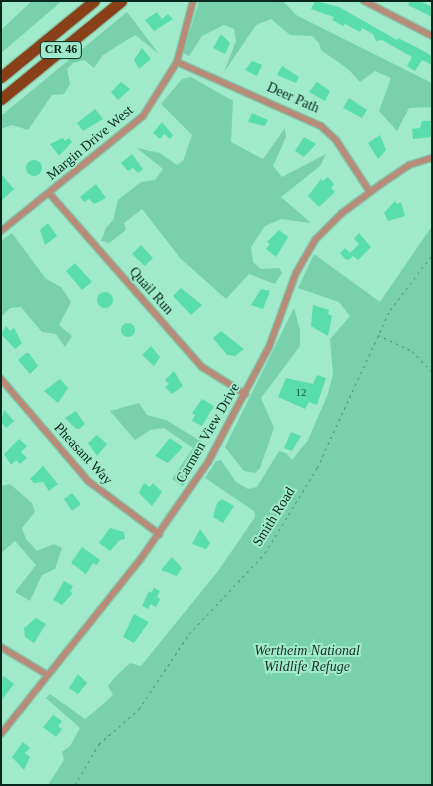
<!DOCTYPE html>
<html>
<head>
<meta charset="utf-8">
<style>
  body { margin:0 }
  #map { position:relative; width:433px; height:786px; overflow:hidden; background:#a0e9ca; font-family:Georgia,serif }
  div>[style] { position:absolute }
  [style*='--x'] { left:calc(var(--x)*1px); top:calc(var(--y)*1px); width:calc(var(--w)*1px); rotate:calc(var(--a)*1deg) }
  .green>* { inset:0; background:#78d0ad }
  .building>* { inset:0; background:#59ddad }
  .round { border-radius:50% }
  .path>* { height:1px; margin-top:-0.5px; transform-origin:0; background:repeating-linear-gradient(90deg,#5b917b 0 2.5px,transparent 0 6.5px) }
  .roads { filter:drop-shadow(1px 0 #85c6ab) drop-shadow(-1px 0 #85c6ab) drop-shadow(0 1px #85c6ab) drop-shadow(0 -1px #85c6ab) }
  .minor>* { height:6px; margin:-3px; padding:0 3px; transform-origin:3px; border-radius:3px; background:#b78b77 }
  .trunk>* { height:11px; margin:-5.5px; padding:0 5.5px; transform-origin:5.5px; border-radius:5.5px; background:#894018 }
  span { translate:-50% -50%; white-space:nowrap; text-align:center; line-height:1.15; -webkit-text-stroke:4px #a0e9ca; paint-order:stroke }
  .number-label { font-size:11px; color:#1d5541 }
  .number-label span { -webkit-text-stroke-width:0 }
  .shield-label span { padding:1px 4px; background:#a0e9ca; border:1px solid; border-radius:4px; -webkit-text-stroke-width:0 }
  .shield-label { font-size:12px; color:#09281d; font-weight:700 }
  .street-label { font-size:14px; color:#09281d }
  .park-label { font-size:14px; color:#182e25; font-style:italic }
  .frame { position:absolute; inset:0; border:2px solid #09281d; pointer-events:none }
</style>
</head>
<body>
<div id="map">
  <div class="green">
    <i style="clip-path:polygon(32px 1px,62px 1px,1px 53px,1px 30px)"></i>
    <i style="clip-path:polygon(199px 1px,283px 1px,296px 15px,432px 83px,432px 107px,409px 108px,397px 131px,379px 111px,391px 78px,375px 71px,360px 82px,348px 69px,321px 50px,319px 43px,312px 36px,290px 35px,271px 19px,256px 25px,224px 72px,236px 41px,234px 29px,224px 25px,202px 36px,189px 56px,183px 53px)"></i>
    <i style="clip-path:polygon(127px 12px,159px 54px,135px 35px,103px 55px,94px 68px,84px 60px,73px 63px,67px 69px,70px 84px,64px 94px,52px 95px,28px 130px,12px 125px,1px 129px,1px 116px)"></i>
    <i style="clip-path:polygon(191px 77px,233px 101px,231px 142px,263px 159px,285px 128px,286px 137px,273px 166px,282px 177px,326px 154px,320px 166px,281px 197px,311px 223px,281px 219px,265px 226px,251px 247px,253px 262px,261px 269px,279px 268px,282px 273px,275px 284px,249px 274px,226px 299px,181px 259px,142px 209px,124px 223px,126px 230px,109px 243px,101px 241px,106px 228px,113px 220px,118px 200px,141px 182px,155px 180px,163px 169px,137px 148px,160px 153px,177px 165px,183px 161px,192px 135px,161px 104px,182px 79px)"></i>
    <i style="clip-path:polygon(432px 226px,432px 785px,48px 785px,64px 760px,62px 752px,70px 746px,80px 728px,46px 698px,50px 694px,85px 719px,100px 707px,113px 695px,108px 686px,115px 677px,130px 663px,141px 666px,218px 571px,255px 517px,254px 511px,205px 478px,216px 461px,221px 460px,236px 482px,248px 489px,257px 487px,279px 451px,286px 453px,292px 460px,308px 440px,328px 394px,333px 374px,330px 339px,350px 316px,339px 302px,298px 288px,314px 254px,380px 302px)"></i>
    <i style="clip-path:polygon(12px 233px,46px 279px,61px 287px,71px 302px,59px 325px,72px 336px,65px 347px,56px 334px,42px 332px,21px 307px,10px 308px,1px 317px,1px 241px)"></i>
    <i style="clip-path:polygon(294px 308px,300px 330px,300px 346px,261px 398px,274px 428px,260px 468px,255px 473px,244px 471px,225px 447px)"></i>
    <i style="clip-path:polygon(139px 403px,147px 415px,166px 420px,207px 445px,183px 486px,172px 479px,193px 448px,164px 428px,150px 430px,135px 440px,110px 411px)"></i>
    <i style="clip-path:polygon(10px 484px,32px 503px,35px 512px,22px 528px,26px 539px,37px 551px,54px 544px,62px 548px,55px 569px,42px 575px,30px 601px,15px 592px,36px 565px,15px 541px,1px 553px,1px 486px)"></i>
  </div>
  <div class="building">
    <i style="clip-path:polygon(315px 1px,339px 7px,397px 40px,398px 38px,420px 49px,432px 56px,432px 65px,422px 60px,415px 71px,407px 66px,412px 57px,382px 40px,376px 41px,373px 34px,362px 28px,360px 32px,345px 24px,343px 26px,332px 20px,334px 17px,311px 9px)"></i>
    <i style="clip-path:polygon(410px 1px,420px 1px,432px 7px,432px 17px,408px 5px)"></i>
    <i style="clip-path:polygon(157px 12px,162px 19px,168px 14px,173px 19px,154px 31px,145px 20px)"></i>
    <i style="clip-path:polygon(221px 34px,230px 43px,225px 54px,213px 48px)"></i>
    <i style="clip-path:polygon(142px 48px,151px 59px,139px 69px,134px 60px)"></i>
    <i style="clip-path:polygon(252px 61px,262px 65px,257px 76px,245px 70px)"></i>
    <i style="clip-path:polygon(282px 66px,299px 77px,296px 83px,277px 75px)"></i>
    <i style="clip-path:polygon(121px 82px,130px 89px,118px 100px,111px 92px)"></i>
    <i style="clip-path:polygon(317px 82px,330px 91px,325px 101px,309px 92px)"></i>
    <i style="clip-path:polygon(349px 98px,367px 110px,362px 118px,343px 108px)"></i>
    <i style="clip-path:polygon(95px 109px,103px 119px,83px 131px,77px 123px)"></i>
    <i style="clip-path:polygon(252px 113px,268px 120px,265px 126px,248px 122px)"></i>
    <i style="clip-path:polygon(422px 121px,432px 121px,432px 137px,413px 139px,412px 129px,420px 128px)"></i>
    <i style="clip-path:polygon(162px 122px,173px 135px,170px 139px,164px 134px,160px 139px,153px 133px)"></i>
    <i style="clip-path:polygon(380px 135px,386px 150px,378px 159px,368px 143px)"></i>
    <i style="clip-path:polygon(304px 137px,316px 144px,304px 157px,295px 151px)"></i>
    <i style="clip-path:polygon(63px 138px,65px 141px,69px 138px,72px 142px,59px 156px,50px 144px)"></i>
    <i style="clip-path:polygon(132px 154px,143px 169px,138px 173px,133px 168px,128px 171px,121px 163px)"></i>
    <i class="round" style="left:26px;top:160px;width:16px;height:16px"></i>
    <i style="clip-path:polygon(1px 174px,14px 189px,1px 201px)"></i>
    <i style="clip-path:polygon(328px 177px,334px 184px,331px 188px,335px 192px,319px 207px,308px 196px,321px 179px,323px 181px)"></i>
    <i style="clip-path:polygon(96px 184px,106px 198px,94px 204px,89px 199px,84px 202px,80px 197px)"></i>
    <i style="clip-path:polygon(395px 201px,397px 204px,401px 202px,405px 216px,388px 221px,384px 213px)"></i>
    <i style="clip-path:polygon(48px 223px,57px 236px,45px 245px,40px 230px)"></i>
    <i style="clip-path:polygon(279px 230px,288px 237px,276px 257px,266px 249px,270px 244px,267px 242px)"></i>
    <i style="clip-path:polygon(359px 233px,371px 247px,358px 260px,353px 256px,349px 260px,345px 259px,340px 253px,345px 248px,350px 253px,359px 244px,354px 239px)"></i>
    <i style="clip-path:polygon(141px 245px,153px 258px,145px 266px,132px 254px)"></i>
    <i style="clip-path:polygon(75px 263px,92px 282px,82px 290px,66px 271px)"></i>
    <i style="clip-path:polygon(181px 288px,202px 305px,191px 315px,173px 296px)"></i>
    <i style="clip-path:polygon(261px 289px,270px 291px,263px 309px,251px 305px)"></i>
    <i class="round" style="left:97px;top:292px;width:16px;height:16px"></i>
    <i style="clip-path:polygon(313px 305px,329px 310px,328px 314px,332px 316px,328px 336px,311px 326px)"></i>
    <i class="round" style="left:121px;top:323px;width:14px;height:14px"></i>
    <i style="clip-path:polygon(6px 326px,10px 331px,14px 328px,22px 343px,15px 349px,1px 334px)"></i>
    <i style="clip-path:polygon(221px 331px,244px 349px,235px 356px,227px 355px,213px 338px)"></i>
    <i style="clip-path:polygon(151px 346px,160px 357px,154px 366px,142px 355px)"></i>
    <i style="clip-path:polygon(26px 353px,29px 353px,38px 366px,30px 374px,18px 360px)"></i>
    <i style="clip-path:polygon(174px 371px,183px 386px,172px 394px,165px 387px,169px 384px,165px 380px)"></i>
    <i style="clip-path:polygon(317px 375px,326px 378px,317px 405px,309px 402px,305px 409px,278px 397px,286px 378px,313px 384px)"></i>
    <i style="clip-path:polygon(60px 379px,68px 388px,58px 403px,44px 391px)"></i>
    <i style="clip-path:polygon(202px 399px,214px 406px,202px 426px,192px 421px,195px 415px,192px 413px)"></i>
    <i style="clip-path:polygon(4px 410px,14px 421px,6px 428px,1px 422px)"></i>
    <i style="clip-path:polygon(76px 411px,85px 424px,79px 429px,75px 428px,65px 418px)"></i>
    <i style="clip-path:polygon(291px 432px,301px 436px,292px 451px,284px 448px)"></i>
    <i style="clip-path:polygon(97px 435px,107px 444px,97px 456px,88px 443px)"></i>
    <i style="clip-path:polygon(170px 438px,183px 447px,168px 463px,155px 456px)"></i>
    <i style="clip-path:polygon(19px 439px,27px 446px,21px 452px,27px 458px,20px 464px,16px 460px,11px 465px,4px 454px)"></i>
    <i style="clip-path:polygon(43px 466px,58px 484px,49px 491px,43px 482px,34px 483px,30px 479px)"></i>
    <i style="clip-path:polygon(144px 483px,150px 487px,153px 483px,162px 492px,152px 506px,139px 493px)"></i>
    <i style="clip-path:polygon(72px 493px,81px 504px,72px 511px,64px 499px)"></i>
    <i style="clip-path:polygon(222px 499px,234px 506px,223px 523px,213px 517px,217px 503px)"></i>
    <i style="clip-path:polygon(110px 528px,124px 532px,125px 539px,120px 540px,110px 551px,99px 543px)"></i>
    <i style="clip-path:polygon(200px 529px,210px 543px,206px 549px,192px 544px)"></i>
    <i style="clip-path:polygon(82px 547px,100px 560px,97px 565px,93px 563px,86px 574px,71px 563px)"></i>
    <i style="clip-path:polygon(172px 557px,182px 568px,177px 576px,161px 570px)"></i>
    <i style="clip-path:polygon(64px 581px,73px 586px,70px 592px,73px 593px,62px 605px,53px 600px)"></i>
    <i style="clip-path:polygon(154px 588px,160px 591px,157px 597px,160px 599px,156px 607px,151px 604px,148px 609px,142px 606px,149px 591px,151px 593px)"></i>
    <i style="clip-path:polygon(134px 614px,149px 622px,134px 643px,123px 637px)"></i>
    <i style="clip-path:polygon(36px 618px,46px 624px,34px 643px,25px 637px,24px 628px)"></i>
    <i style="clip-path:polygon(78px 674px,87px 683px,78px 694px,69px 688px)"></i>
    <i style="clip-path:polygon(4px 676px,14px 684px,1px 701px,1px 679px)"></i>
    <i style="clip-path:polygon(53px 715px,62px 721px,58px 726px,62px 729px,56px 737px,43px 727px)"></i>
    <i style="clip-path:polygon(23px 742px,30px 748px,25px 753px,30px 757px,24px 770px,12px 757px)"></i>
  </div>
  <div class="path">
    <i style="--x:378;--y:335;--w:38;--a:25"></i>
    <i style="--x:412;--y:351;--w:29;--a:46"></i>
    <i style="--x:432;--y:548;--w:5;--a:90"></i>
    <i style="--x:75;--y:785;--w:48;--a:-59.7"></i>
    <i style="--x:99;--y:744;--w:53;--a:-41.2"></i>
    <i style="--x:139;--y:709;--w:90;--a:-56.3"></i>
    <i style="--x:189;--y:634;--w:111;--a:-46.8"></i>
    <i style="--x:265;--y:553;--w:100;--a:-58.5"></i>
    <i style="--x:317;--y:468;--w:174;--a:-65.2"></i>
    <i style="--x:390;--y:310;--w:69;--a:-52.6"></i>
  </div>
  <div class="roads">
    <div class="minor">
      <i style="--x:364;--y:1;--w:76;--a:27.2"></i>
      <i style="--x:177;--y:62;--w:158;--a:24"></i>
      <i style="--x:321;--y:126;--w:21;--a:43"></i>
      <i style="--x:336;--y:140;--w:62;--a:56.8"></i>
      <i style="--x:49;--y:193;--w:232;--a:48.7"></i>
      <i style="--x:202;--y:367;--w:51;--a:32.1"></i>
      <i style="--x:1;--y:231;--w:183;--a:-39"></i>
      <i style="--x:143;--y:116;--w:64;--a:-57.8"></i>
      <i style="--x:177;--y:62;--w:63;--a:-75.3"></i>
      <i style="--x:1;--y:379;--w:134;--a:49.5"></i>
      <i style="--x:88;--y:481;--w:89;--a:36.7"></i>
      <i style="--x:1;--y:647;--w:52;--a:31"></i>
      <i style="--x:1;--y:734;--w:223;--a:-51.4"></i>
      <i style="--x:140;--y:560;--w:119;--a:-55.2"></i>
      <i style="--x:208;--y:462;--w:130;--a:-62.1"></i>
      <i style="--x:269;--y:347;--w:79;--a:-70"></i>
      <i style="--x:296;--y:273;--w:39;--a:-60"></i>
      <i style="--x:316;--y:239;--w:37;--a:-45"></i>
      <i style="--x:342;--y:213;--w:49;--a:-36.6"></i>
      <i style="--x:381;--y:184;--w:34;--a:-34"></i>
      <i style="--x:409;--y:165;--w:24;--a:-17"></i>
    </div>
    <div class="trunk">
      <i style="--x:1;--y:77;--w:120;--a:-39.3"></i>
      <i style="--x:1;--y:99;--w:155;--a:-39.2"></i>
    </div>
  </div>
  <div class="number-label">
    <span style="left:301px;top:392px">12</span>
  </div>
  <div class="shield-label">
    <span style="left:61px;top:50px">CR 46</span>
  </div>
  <div class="street-label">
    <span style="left:293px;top:98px;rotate:24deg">Deer Path</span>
    <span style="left:90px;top:143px;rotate:-40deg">Margin Drive West</span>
    <span style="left:151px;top:291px;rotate:48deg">Quail Run</span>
    <span style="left:208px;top:433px;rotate:-60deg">Carmen View Drive</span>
    <span style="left:83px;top:454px;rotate:47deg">Pheasant Way</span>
    <span style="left:274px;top:517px;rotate:-58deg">Smith Road</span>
  </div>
  <div class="park-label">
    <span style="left:307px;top:659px">Wertheim National<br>Wildlife Refuge</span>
  </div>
  <div class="frame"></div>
</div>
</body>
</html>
